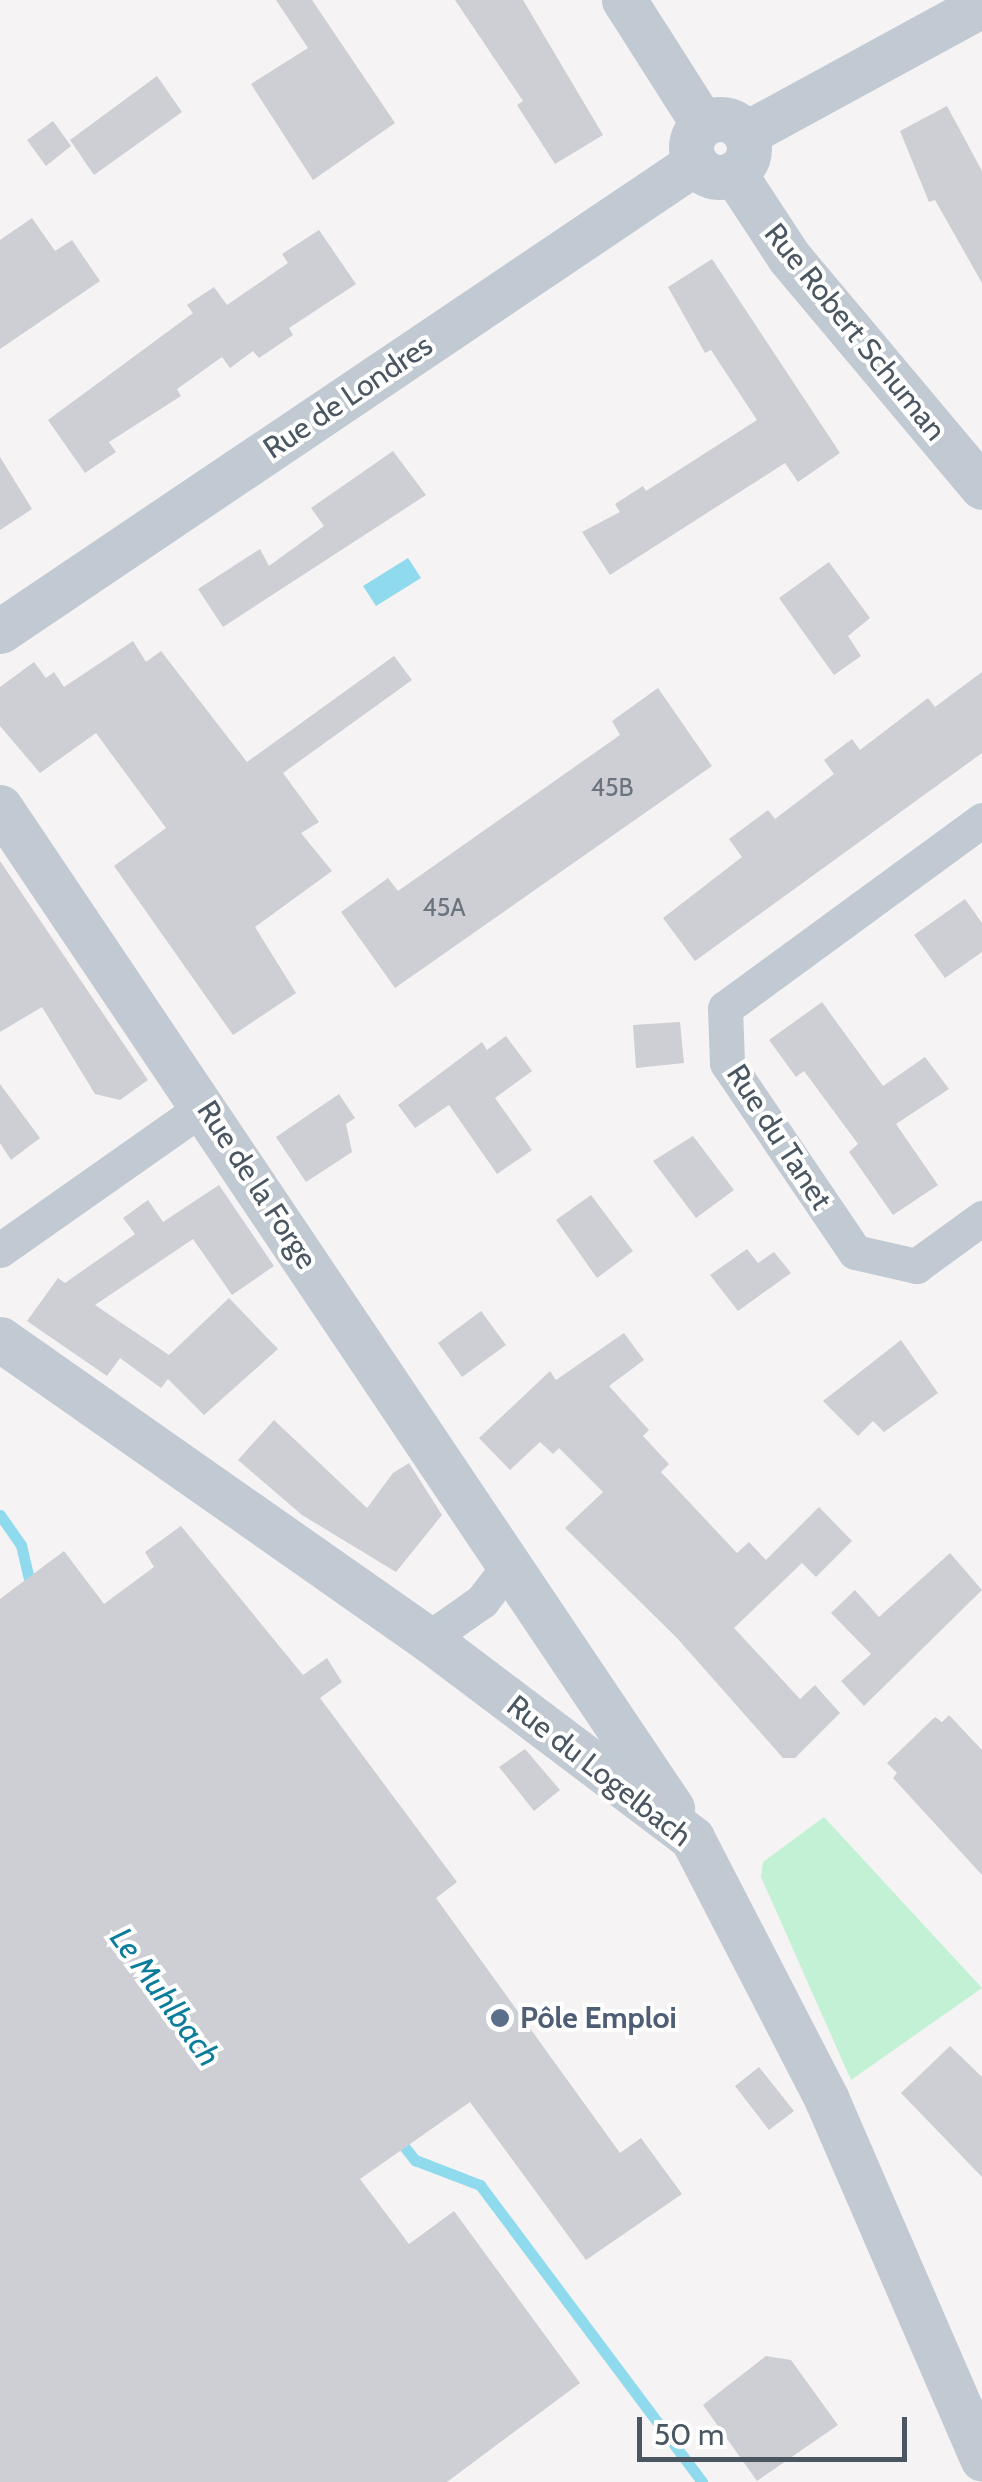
<!DOCTYPE html>
<html>
<head>
<meta charset="utf-8">
<style>
  body { margin:0 }
  #map { position:relative; width:982px; height:2482px; overflow:hidden; background:#f5f3f3; font-family:Cabin,sans-serif }
  div>[style] { position:absolute }
  [style*='--x'] { left:calc(var(--x)*1px); top:calc(var(--y)*1px); width:calc(var(--w)*1px); rotate:calc(var(--a)*1deg) }
  .green>* { inset:0; background:#c3f1d5 }
  .water>* { inset:0; background:#90daee }
  .stream>* { height:11px; margin:-5.5px; padding:0 5.5px; transform-origin:5.5px; border-radius:5.5px; background:#90daee }
  .building>* { inset:0; background:#cdcfd5 }
  .minor>* { height:35px; margin:-17.5px; padding:0 17.5px; transform-origin:17.5px; border-radius:17.5px; background:#c1cad2 }
  .tertiary>* { height:45px; margin:-22.5px; padding:0 22.5px; transform-origin:22.5px; border-radius:22.5px; background:#c1cad2 }
  .tertiary>.ring { margin:-22.5px; padding:0; box-sizing:content-box; background:none; border:45px solid #c1cad2; border-radius:50% }
  .dots>* { width:28px; height:28px; translate:-50% -50%; box-sizing:border-box; border:5px solid #fff; border-radius:50% }
  span { translate:-50% -50%; white-space:nowrap; text-align:center; line-height:1.15; -webkit-text-stroke:8px #fff; paint-order:stroke }
  .number-label { font-size:25px; color:#6b747e }
  .number-label span { -webkit-text-stroke-width:0 }
  .street-label { font-size:30px; color:#4a5661 }
  .service-label { font-size:30px; color:#4e5e75; font-weight:700 }
  .left { translate:0 -50%; text-align:left }
  .water-label { font-size:32px; color:#0c7c9b; font-style:italic }
  .scale { position:absolute; left:637px; top:2417px; width:270px; height:45px; box-sizing:border-box; border:5px solid #4a5661; border-top:0; padding-left:12px; font-size:30px; line-height:35px; white-space:nowrap; color:#4a5661; -webkit-text-stroke:8px #fff; paint-order:stroke }
</style>
</head>
<body>
<div id="map">
  <div class="green">
    <i style="clip-path:polygon(824px 1817px,982px 1988px,851px 2080px,761px 1877px,763px 1862px)"></i>
  </div>
  <div class="water">
    <i style="clip-path:polygon(408px 558px,421px 578px,376px 606px,363px 586px)"></i>
  </div>
  <div class="stream">
    <i style="--x:0;--y:1515;--w:37;--a:55"></i>
    <i style="--x:21;--y:1545;--w:48;--a:76.8"></i>
    <i style="--x:396;--y:2136;--w:31;--a:52"></i>
    <i style="--x:415;--y:2160;--w:70;--a:21"></i>
    <i style="--x:480;--y:2185;--w:371;--a:53.2"></i>
  </div>
  <div class="building">
    <i style="clip-path:polygon(276px 0,312px 0,395px 123px,313px 180px,251px 84px,308px 48px)"></i>
    <i style="clip-path:polygon(455px 0,523px 0,603px 135px,555px 164px,517px 105px,523px 101px)"></i>
    <i style="clip-path:polygon(157px 76px,182px 112px,94px 175px,70px 140px)"></i>
    <i style="clip-path:polygon(947px 106px,982px 171px,982px 283px,935px 200px,929px 202px,900px 131px)"></i>
    <i style="clip-path:polygon(53px 121px,71px 146px,46px 166px,27px 140px)"></i>
    <i style="clip-path:polygon(32px 218px,55px 251px,72px 240px,100px 281px,0 349px,0 240px)"></i>
    <i style="clip-path:polygon(319px 230px,356px 284px,289px 328px,293px 335px,259px 358px,253px 351px,230px 368px,222px 357px,177px 389px,181px 396px,109px 442px,116px 452px,85px 473px,48px 420px,193px 313px,187px 305px,214px 287px,227px 305px,288px 263px,282px 254px)"></i>
    <i style="clip-path:polygon(712px 259px,840px 453px,798px 482px,785px 463px,610px 575px,582px 532px,620px 512px,615px 504px,643px 486px,646px 491px,757px 420px,711px 350px,705px 353px,668px 287px)"></i>
    <i style="clip-path:polygon(393px 451px,426px 495px,223px 627px,198px 589px,260px 549px,269px 566px,324px 526px,311px 508px)"></i>
    <i style="clip-path:polygon(0 457px,32px 509px,0 530px)"></i>
    <i style="clip-path:polygon(829px 562px,870px 618px,848px 636px,861px 656px,834px 675px,779px 598px)"></i>
    <i style="clip-path:polygon(133px 641px,146px 662px,161px 651px,247px 762px,394px 656px,412px 680px,283px 773px,319px 822px,301px 833px,332px 871px,255px 927px,296px 993px,233px 1035px,114px 866px,166px 828px,96px 733px,40px 773px,0 726px,0 687px,34px 662px,46px 678px,54px 672px,64px 687px)"></i>
    <i style="clip-path:polygon(982px 672px,982px 753px,695px 961px,663px 918px,742px 857px,729px 839px,768px 810px,775px 819px,834px 774px,824px 760px,852px 739px,860px 750px,928px 698px,935px 707px)"></i>
    <i style="clip-path:polygon(658px 688px,712px 766px,395px 988px,341px 912px,388px 878px,398px 891px,620px 735px,612px 721px)"></i>
    <i style="clip-path:polygon(0 861px,148px 1080px,120px 1100px,95px 1094px,42px 1007px,0 1032px)"></i>
    <i style="clip-path:polygon(965px 899px,982px 923px,982px 952px,945px 978px,914px 935px)"></i>
    <i style="clip-path:polygon(822px 1002px,883px 1086px,925px 1057px,949px 1089px,896px 1124px,938px 1185px,893px 1215px,849px 1152px,858px 1144px,804px 1071px,796px 1077px,769px 1040px)"></i>
    <i style="clip-path:polygon(680px 1022px,684px 1063px,636px 1068px,633px 1025px)"></i>
    <i style="clip-path:polygon(506px 1036px,532px 1071px,495px 1098px,532px 1150px,497px 1174px,449px 1105px,415px 1128px,398px 1105px,482px 1042px,487px 1050px)"></i>
    <i style="clip-path:polygon(0 1084px,40px 1138px,11px 1160px,0 1143px)"></i>
    <i style="clip-path:polygon(339px 1094px,355px 1118px,346px 1124px,352px 1152px,306px 1182px,276px 1137px)"></i>
    <i style="clip-path:polygon(693px 1136px,734px 1190px,696px 1218px,653px 1161px)"></i>
    <i style="clip-path:polygon(219px 1185px,274px 1266px,232px 1295px,193px 1239px,95px 1305px,169px 1355px,229px 1298px,278px 1349px,204px 1415px,168px 1379px,161px 1388px,120px 1358px,107px 1376px,27px 1321px,58px 1278px,65px 1283px,135px 1234px,123px 1218px,148px 1200px,163px 1222px)"></i>
    <i style="clip-path:polygon(591px 1195px,633px 1251px,597px 1278px,556px 1220px)"></i>
    <i style="clip-path:polygon(747px 1249px,758px 1263px,774px 1252px,791px 1273px,738px 1311px,710px 1275px)"></i>
    <i style="clip-path:polygon(481px 1311px,506px 1345px,462px 1377px,438px 1343px)"></i>
    <i style="clip-path:polygon(624px 1333px,644px 1360px,609px 1386px,649px 1430px,643px 1436px,669px 1464px,661px 1472px,737px 1553px,749px 1542px,766px 1560px,819px 1507px,852px 1541px,816px 1577px,802px 1563px,734px 1628px,800px 1699px,815px 1685px,840px 1713px,795px 1758px,783px 1758px,677px 1638px,565px 1528px,603px 1492px,559px 1448px,553px 1454px,540px 1442px,510px 1470px,479px 1438px,550px 1371px,556px 1380px)"></i>
    <i style="clip-path:polygon(901px 1340px,938px 1393px,884px 1432px,873px 1421px,858px 1436px,823px 1401px)"></i>
    <i style="clip-path:polygon(274px 1420px,367px 1508px,393px 1473px,409px 1463px,442px 1515px,396px 1572px,302px 1515px,238px 1460px)"></i>
    <i style="clip-path:polygon(181px 1526px,303px 1675px,327px 1658px,342px 1682px,320px 1698px,457px 1882px,436px 1898px,620px 2153px,641px 2138px,682px 2194px,586px 2260px,470px 2102px,360px 2179px,409px 2244px,454px 2211px,580px 2383px,447px 2482px,0 2482px,0 1599px,64px 1551px,104px 1604px,154px 1567px,145px 1552px)"></i>
    <i style="clip-path:polygon(950px 1553px,982px 1590px,864px 1706px,841px 1681px,871px 1654px,831px 1613px,855px 1590px,879px 1617px)"></i>
    <i style="clip-path:polygon(949px 1715px,982px 1750px,982px 1875px,893px 1778px,897px 1773px,887px 1763px,935px 1717px,942px 1722px)"></i>
    <i style="clip-path:polygon(525px 1749px,560px 1790px,534px 1811px,499px 1767px)"></i>
    <i style="clip-path:polygon(950px 2046px,982px 2077px,982px 2177px,901px 2093px)"></i>
    <i style="clip-path:polygon(759px 2067px,794px 2111px,769px 2130px,735px 2086px)"></i>
    <i style="clip-path:polygon(766px 2356px,791px 2360px,838px 2425px,757px 2481px,703px 2405px)"></i>
  </div>
  <div class="minor">
    <i style="--x:982;--y:820;--w:318;--a:143.8"></i>
    <i style="--x:725;--y:1008;--w:55;--a:87.9"></i>
    <i style="--x:727;--y:1063;--w:228;--a:55.9"></i>
    <i style="--x:855;--y:1252;--w:63;--a:12.9"></i>
    <i style="--x:916;--y:1266;--w:82;--a:-36"></i>
    <i style="--x:0;--y:1250;--w:251;--a:-35.1"></i>
    <i style="--x:428;--y:1639;--w:66;--a:-35.1"></i>
    <i style="--x:482;--y:1601;--w:43;--a:-52.6"></i>
  </div>
  <div class="tertiary">
    <i style="--x:624;--y:0;--w:147;--a:57.5"></i>
    <i class="ring" style="left:691px;top:119px;width:13px;height:13px"></i>
    <i style="--x:745;--y:134;--w:270;--a:-28.6"></i>
    <i style="--x:734;--y:173;--w:100;--a:56.8"></i>
    <i style="--x:789;--y:257;--w:300;--a:50"></i>
    <i style="--x:0;--y:631;--w:838;--a:-33.96"></i>
    <i style="--x:0;--y:807;--w:1206;--a:56.13"></i>
    <i style="--x:0;--y:1339;--w:523;--a:35.03"></i>
    <i style="--x:428;--y:1639;--w:331;--a:37"></i>
    <i style="--x:692;--y:1838;--w:295;--a:62.7"></i>
    <i style="--x:827;--y:2100;--w:391;--a:66.6"></i>
  </div>
  <div class="dots">
    <i style="left:500px;top:2018px;background:#5c6f8a"></i>
  </div>
  <div class="number-label">
    <span style="left:612px;top:787px">45B</span>
    <span style="left:444px;top:907px">45A</span>
  </div>
  <div class="street-label">
    <span style="left:855px;top:332px;rotate:51deg">Rue Robert Schuman</span>
    <span style="left:348px;top:397px;rotate:-34deg">Rue de Londres</span>
    <span style="left:779px;top:1137px;rotate:57deg">Rue du Tanet</span>
    <span style="left:257px;top:1185px;rotate:57deg">Rue de la Forge</span>
    <span style="left:599px;top:1771px;rotate:38deg">Rue du Logelbach</span>
  </div>
  <div class="service-label">
    <span class="left" style="left:520px;top:2018px">Pôle Emploi</span>
  </div>
  <div class="water-label">
    <span style="left:165px;top:1997px;rotate:54deg">Le Muhlbach</span>
  </div>
  <div class="scale">50 m</div>
</div>
</body>
</html>
